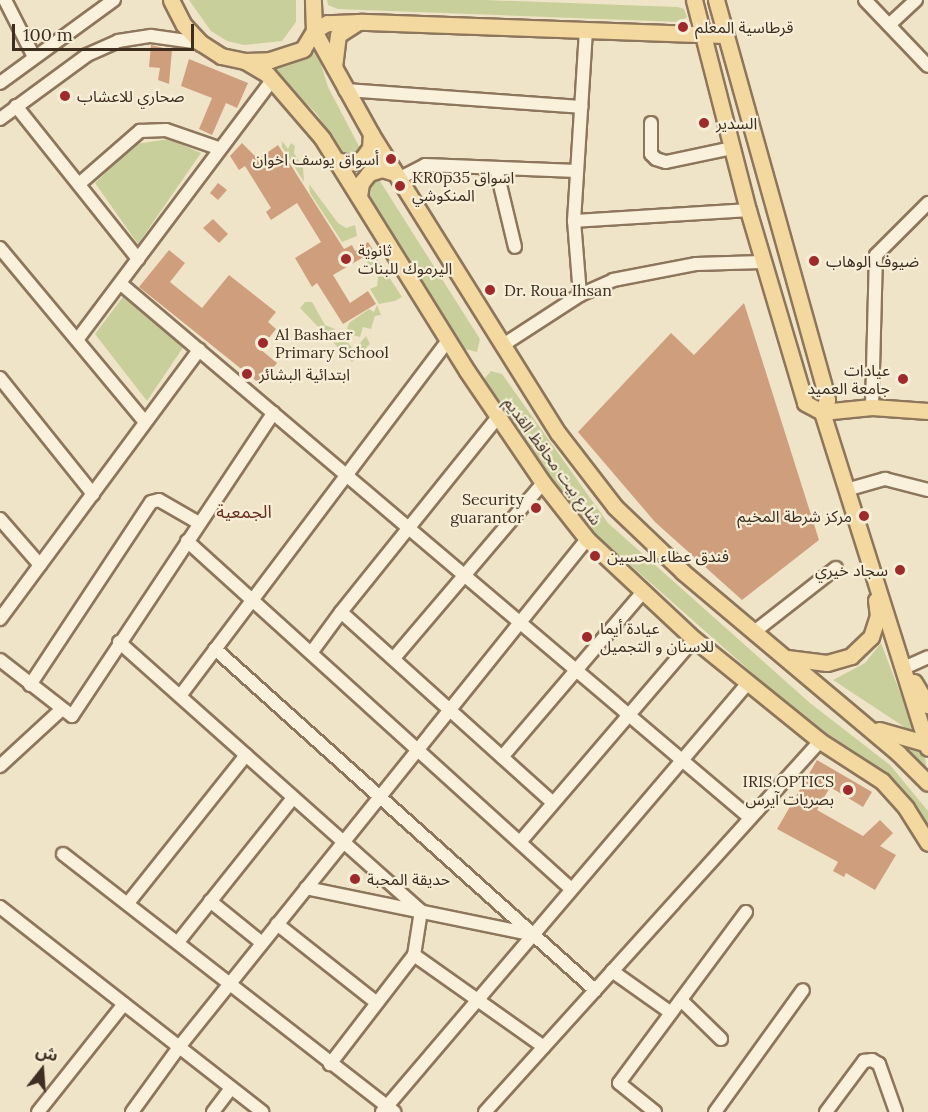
<!DOCTYPE html>
<html>
<head>
<meta charset="utf-8">
<style>
  body { margin:0 }
  #map { position:relative; width:928px; height:1112px; overflow:hidden; background:#f0e4c8; font-family:Lora,"Noto Sans Arabic",serif }
  div>[style] { position:absolute }
  [style*='--x'] { left:calc(var(--x)*1px); top:calc(var(--y)*1px); width:calc(var(--w)*1px); rotate:calc(var(--a)*1deg) }
  .green>* { inset:0; background:#c9cf9b }
  .building>* { inset:0; background:#cf9f7d }
  .roads { filter:drop-shadow(2px 0 #8d765c) drop-shadow(-2px 0 #8d765c) drop-shadow(0 2px #8d765c) drop-shadow(0 -2px #8d765c) }
  .minor>* { height:12px; margin:-6px; padding:0 6px; transform-origin:6px; border-radius:6px; background:#faf1dc }
  .major>* { height:15px; margin:-7.5px; padding:0 7.5px; transform-origin:7.5px; border-radius:7.5px; background:#f3d9a0 }
  .dots>* { width:16px; height:16px; translate:-50% -50%; box-sizing:border-box; border:3px solid #f7eed8; border-radius:50% }
  span { translate:-50% -50%; white-space:nowrap; text-align:center; line-height:1.15; -webkit-text-stroke:4.5px #f7eed8; paint-order:stroke }
  .poi-label { font-size:16px; color:#3d2e20 }
  .left { translate:0 -50%; text-align:left }
  .right { translate:-100% -50%; text-align:right }
  .street-label { font-size:16px; color:#3d2e20 }
  .neighbourhood-label { font-size:18px; color:#6b2e1e }
  .north { position:absolute; left:12px; top:1040px; width:60px; height:60px; -webkit-text-stroke:4px #f7eed8; paint-order:stroke; rotate:17deg; font-size:16px; font-weight:700; line-height:24px; text-align:center; color:#3d2e20 }
  .north::after { content:''; display:block; margin:auto; width:21px; height:27px; background:#3d2e20; clip-path:polygon(50% 0,100% 100%,50% 72%,0 100%) }
  .scale { position:absolute; left:12px; top:24px; width:182px; height:27px; box-sizing:border-box; border:3px solid #3d2e20; border-top:0; padding-left:8px; font-size:18px; line-height:21px; white-space:nowrap; color:#3d2e20; -webkit-text-stroke:4px #f7eed8; paint-order:stroke }
</style>
</head>
<body>
<div id="map">
  <div class="green">
    <i style="clip-path:polygon(189px 0,296px 0,296px 22px,282px 41px,244px 45px,227px 41px,211px 31px)"></i>
    <i style="clip-path:polygon(327px 0,485px 0,678px 7px,684px 9px,687px 17px,680px 22px,338px 9px,328px 5px)"></i>
    <i style="clip-path:polygon(316px 48px,328px 87px,362px 152px,346px 157px,316px 113px,272px 70px,290px 65px)"></i>
    <i style="clip-path:polygon(169px 139px,201px 153px,138px 244px,95px 183px,136px 144px)"></i>
    <i style="clip-path:polygon(282px 141px,288px 149px,291px 143px,295px 146px,294px 153px,303px 168px,304px 182px,282px 147px)"></i>
    <i style="clip-path:polygon(378px 178px,480px 339px,477px 352px,465px 349px,368px 194px,368px 181px)"></i>
    <i style="clip-path:polygon(309px 184px,338px 223px,346px 228px,355px 225px,357px 236px,342px 242px,310px 193px)"></i>
    <i style="clip-path:polygon(376px 257px,402px 297px,395px 301px,379px 304px,370px 289px,377px 286px,378px 278px,377px 271px,367px 265px,368px 258px)"></i>
    <i style="clip-path:polygon(125px 294px,184px 346px,147px 401px,95px 334px)"></i>
    <i style="clip-path:polygon(305px 302px,312px 302px,325px 325px,335px 329px,333px 338px,338px 342px,345px 339px,354px 350px,366px 336px,370px 344px,352px 362px,300px 308px)"></i>
    <i style="clip-path:polygon(377px 305px,381px 315px,375px 316px,371px 329px,363px 327px,360px 337px,353px 335px,354px 331px,347px 329px,349px 323px,369px 309px,374px 312px)"></i>
    <i style="clip-path:polygon(491px 371px,502px 374px,608px 523px,810px 703px,890px 765px,928px 811px,928px 827px,909px 797px,888px 776px,800px 715px,602px 540px,579px 515px,487px 388px,485px 378px)"></i>
    <i style="clip-path:polygon(881px 643px,912px 724px,912px 732px,833px 680px,865px 663px)"></i>
    <i style="clip-path:polygon(891px 743px,924px 754px,928px 775px)"></i>
  </div>
  <div class="building">
    <i style="clip-path:polygon(151px 45px,172px 50px,169px 84px,158px 80px,160px 68px,149px 67px)"></i>
    <i style="clip-path:polygon(189px 59px,248px 83px,237px 108px,226px 103px,212px 135px,199px 129px,212px 98px,181px 86px)"></i>
    <i style="clip-path:polygon(242px 143px,258px 159px,278px 145px,344px 249px,352px 245px,355px 251px,368px 242px,374px 251px,333px 275px,350px 303px,368px 291px,376px 304px,343px 324px,317px 283px,312px 287px,295px 258px,321px 242px,297px 203px,271px 220px,266px 212px,271px 208px,245px 166px,239px 170px,230px 156px)"></i>
    <i style="clip-path:polygon(218px 183px,227px 190px,218px 200px,210px 193px)"></i>
    <i style="clip-path:polygon(213px 219px,228px 234px,219px 243px,203px 228px)"></i>
    <i style="clip-path:polygon(169px 250px,185px 263px,170px 282px,202px 308px,229px 275px,276px 312px,268px 322px,276px 329px,260px 349px,277px 363px,260px 384px,139px 287px)"></i>
    <i style="clip-path:polygon(744px 303px,819px 540px,742px 600px,655px 522px,578px 432px,671px 333px,694px 355px)"></i>
    <i style="clip-path:polygon(817px 760px,872px 792px,863px 807px,830px 787px,817px 810px,863px 836px,880px 820px,893px 833px,880px 846px,896px 855px,875px 890px,846px 873px,844px 877px,833px 871px,838px 862px,777px 829px)"></i>
  </div>
  <div class="roads">
    <div class="minor">
      <i style="--x:5;--y:0;--w:64;--a:63"></i>
      <i style="--x:865;--y:0;--w:91;--a:46.3"></i>
      <i style="--x:889;--y:25;--w:37;--a:-43"></i>
      <i style="--x:0;--y:83;--w:141;--a:-36.1"></i>
      <i style="--x:345;--y:90;--w:237;--a:4.1"></i>
      <i style="--x:16;--y:106;--w:196;--a:51.4"></i>
      <i style="--x:0;--y:119;--w:108;--a:-36.3"></i>
      <i style="--x:87;--y:55;--w:34;--a:-24"></i>
      <i style="--x:118;--y:41;--w:33;--a:-9"></i>
      <i style="--x:151;--y:36;--w:50;--a:8"></i>
      <i style="--x:651;--y:123;--w:31;--a:90"></i>
      <i style="--x:651;--y:154;--w:7;--a:45"></i>
      <i style="--x:656;--y:159;--w:10;--a:17"></i>
      <i style="--x:666;--y:162;--w:67;--a:-12"></i>
      <i style="--x:496;--y:168;--w:81;--a:76.5"></i>
      <i style="--x:398;--y:179;--w:30;--a:-27"></i>
      <i style="--x:425;--y:165;--w:152;--a:2.3"></i>
      <i style="--x:79;--y:184;--w:81;--a:-41"></i>
      <i style="--x:140;--y:131;--w:26;--a:-2"></i>
      <i style="--x:166;--y:130;--w:55;--a:19.1"></i>
      <i style="--x:574;--y:221;--w:174;--a:-3.6"></i>
      <i style="--x:0;--y:248;--w:226;--a:50.2"></i>
      <i style="--x:121;--y:284;--w:824;--a:40.32"></i>
      <i style="--x:580;--y:295;--w:74;--a:-94.6"></i>
      <i style="--x:574;--y:221;--w:191;--a:-86.4"></i>
      <i style="--x:77;--y:340;--w:325;--a:-53.1"></i>
      <i style="--x:503;--y:345;--w:92;--a:-33"></i>
      <i style="--x:580;--y:295;--w:36;--a:-24"></i>
      <i style="--x:613;--y:280;--w:85;--a:-10.9"></i>
      <i style="--x:696;--y:264;--w:66;--a:-1.7"></i>
      <i style="--x:0;--y:378;--w:149;--a:51.3"></i>
      <i style="--x:872;--y:407;--w:152;--a:-88.5"></i>
      <i style="--x:876;--y:255;--w:74;--a:-45"></i>
      <i style="--x:846;--y:490;--w:41;--a:-15.8"></i>
      <i style="--x:885;--y:479;--w:44;--a:14.3"></i>
      <i style="--x:0;--y:519;--w:61;--a:49"></i>
      <i style="--x:187;--y:541;--w:518;--a:42.18"></i>
      <i style="--x:341;--y:612;--w:250;--a:-51.2"></i>
      <i style="--x:0;--y:619;--w:335;--a:-53.5"></i>
      <i style="--x:754;--y:632;--w:104;--a:-38"></i>
      <i style="--x:119;--y:642;--w:404;--a:41.7"></i>
      <i style="--x:421;--y:911;--w:45;--a:99"></i>
      <i style="--x:414;--y:955;--w:138;--a:127.6"></i>
      <i style="--x:215;--y:649;--w:511;--a:41.9"></i>
      <i style="--x:311;--y:653;--w:51;--a:-53.8"></i>
      <i style="--x:341;--y:612;--w:285;--a:42"></i>
      <i style="--x:394;--y:658;--w:230;--a:-49.6"></i>
      <i style="--x:0;--y:660;--w:91;--a:37.9"></i>
      <i style="--x:72;--y:716;--w:364;--a:-56.4"></i>
      <i style="--x:906;--y:667;--w:24;--a:-24"></i>
      <i style="--x:30;--y:685;--w:219;--a:-56.5"></i>
      <i style="--x:151;--y:502;--w:8;--a:-14"></i>
      <i style="--x:159;--y:500;--w:46;--a:29.9"></i>
      <i style="--x:180;--y:696;--w:446;--a:-53"></i>
      <i style="--x:502;--y:757;--w:216;--a:-49.5"></i>
      <i style="--x:0;--y:766;--w:83;--a:-42.6"></i>
      <i style="--x:520;--y:842;--w:267;--a:-49.4"></i>
      <i style="--x:63;--y:854;--w:420;--a:37.9"></i>
      <i style="--x:306;--y:888;--w:230;--a:11.6"></i>
      <i style="--x:210;--y:901;--w:67;--a:38.9"></i>
      <i style="--x:128;--y:903;--w:189;--a:-51.4"></i>
      <i style="--x:0;--y:907;--w:333;--a:38"></i>
      <i style="--x:277;--y:924;--w:127;--a:38.3"></i>
      <i style="--x:178;--y:942;--w:184;--a:-51.4"></i>
      <i style="--x:414;--y:955;--w:159;--a:35.3"></i>
      <i style="--x:612;--y:971;--w:72;--a:35.4"></i>
      <i style="--x:681;--y:1000;--w:56;--a:44.3"></i>
      <i style="--x:38;--y:1112;--w:138;--a:-51.5"></i>
      <i style="--x:132;--y:1112;--w:80;--a:-54.1"></i>
      <i style="--x:179;--y:1047;--w:652;--a:-51.23"></i>
      <i style="--x:213;--y:1112;--w:30;--a:-53"></i>
      <i style="--x:382;--y:1112;--w:564;--a:-49.53"></i>
      <i style="--x:485;--y:1112;--w:500;--a:-47.9"></i>
      <i style="--x:655;--y:1112;--w:46;--a:-141.1"></i>
      <i style="--x:619;--y:1083;--w:213;--a:-53.4"></i>
      <i style="--x:715;--y:1112;--w:150;--a:-54.2"></i>
      <i style="--x:826;--y:1112;--w:64;--a:-53.3"></i>
      <i style="--x:864;--y:1061;--w:8;--a:-7"></i>
      <i style="--x:872;--y:1060;--w:8;--a:30"></i>
      <i style="--x:879;--y:1064;--w:51;--a:70.5"></i>
    </div>
    <div class="major">
      <i style="--x:171;--y:0;--w:28;--a:63"></i>
      <i style="--x:184;--y:25;--w:25;--a:47"></i>
      <i style="--x:201;--y:43;--w:24;--a:33"></i>
      <i style="--x:221;--y:56;--w:25;--a:12"></i>
      <i style="--x:245;--y:61;--w:25;--a:-2"></i>
      <i style="--x:270;--y:60;--w:35;--a:-18"></i>
      <i style="--x:303;--y:49;--w:21;--a:-59"></i>
      <i style="--x:314;--y:31;--w:31;--a:-92"></i>
      <i style="--x:694;--y:0;--w:217;--a:75.6"></i>
      <i style="--x:748;--y:210;--w:201;--a:73.5"></i>
      <i style="--x:805;--y:403;--w:19;--a:28"></i>
      <i style="--x:822;--y:412;--w:50;--a:-5.7"></i>
      <i style="--x:872;--y:407;--w:56;--a:4.1"></i>
      <i style="--x:716;--y:0;--w:406;--a:74.4"></i>
      <i style="--x:825;--y:391;--w:9;--a:77"></i>
      <i style="--x:827;--y:400;--w:13;--a:113"></i>
      <i style="--x:822;--y:412;--w:352;--a:72.5"></i>
      <i style="--x:723;--y:35;--w:363;--a:-177.9"></i>
      <i style="--x:360;--y:22;--w:33;--a:178"></i>
      <i style="--x:327;--y:23;--w:15;--a:148"></i>
      <i style="--x:314;--y:31;--w:118;--a:61"></i>
      <i style="--x:371;--y:134;--w:353;--a:58"></i>
      <i style="--x:558;--y:433;--w:93;--a:52.4"></i>
      <i style="--x:615;--y:507;--w:94;--a:43.7"></i>
      <i style="--x:683;--y:572;--w:281;--a:40.1"></i>
      <i style="--x:898;--y:753;--w:42;--a:45"></i>
      <i style="--x:245;--y:61;--w:26;--a:31"></i>
      <i style="--x:267;--y:74;--w:84;--a:49.3"></i>
      <i style="--x:322;--y:138;--w:274;--a:58.1"></i>
      <i style="--x:467;--y:371;--w:135;--a:55.8"></i>
      <i style="--x:543;--y:483;--w:71;--a:51.8"></i>
      <i style="--x:587;--y:539;--w:146;--a:43.1"></i>
      <i style="--x:694;--y:639;--w:162;--a:39"></i>
      <i style="--x:820;--y:741;--w:74;--a:32.8"></i>
      <i style="--x:882;--y:781;--w:36;--a:48"></i>
      <i style="--x:906;--y:808;--w:41;--a:57.8"></i>
      <i style="--x:334;--y:67;--w:32;--a:-83"></i>
      <i style="--x:338;--y:35;--w:24;--a:-33"></i>
      <i style="--x:336;--y:160;--w:13;--a:13"></i>
      <i style="--x:349;--y:163;--w:14;--a:-17"></i>
      <i style="--x:362;--y:159;--w:14;--a:-54"></i>
      <i style="--x:370;--y:148;--w:14;--a:-86"></i>
      <i style="--x:359;--y:196;--w:13;--a:-81"></i>
      <i style="--x:361;--y:183;--w:13;--a:-51"></i>
      <i style="--x:369;--y:173;--w:14;--a:-17"></i>
      <i style="--x:382;--y:169;--w:14;--a:17"></i>
      <i style="--x:787;--y:658;--w:40;--a:7.1"></i>
      <i style="--x:827;--y:663;--w:25;--a:-16"></i>
      <i style="--x:851;--y:656;--w:28;--a:-44"></i>
      <i style="--x:871;--y:637;--w:22;--a:-72"></i>
      <i style="--x:878;--y:616;--w:16;--a:-97"></i>
      <i style="--x:914;--y:682;--w:27;--a:59"></i>
      <i style="--x:879;--y:730;--w:51;--a:15.9"></i>
    </div>
  </div>
  <div class="dots">
    <i style="left:683px;top:27px;background:#9e2a2b"></i>
    <i style="left:65px;top:96px;background:#9e2a2b"></i>
    <i style="left:704px;top:123px;background:#9e2a2b"></i>
    <i style="left:391px;top:159px;background:#9e2a2b"></i>
    <i style="left:400px;top:186px;background:#9e2a2b"></i>
    <i style="left:346px;top:259px;background:#9e2a2b"></i>
    <i style="left:814px;top:261px;background:#9e2a2b"></i>
    <i style="left:490px;top:290px;background:#9e2a2b"></i>
    <i style="left:263px;top:343px;background:#9e2a2b"></i>
    <i style="left:247px;top:374px;background:#9e2a2b"></i>
    <i style="left:903px;top:379px;background:#9e2a2b"></i>
    <i style="left:536px;top:508px;background:#9e2a2b"></i>
    <i style="left:864px;top:516px;background:#9e2a2b"></i>
    <i style="left:595px;top:556px;background:#9e2a2b"></i>
    <i style="left:900px;top:570px;background:#9e2a2b"></i>
    <i style="left:587px;top:637px;background:#9e2a2b"></i>
    <i style="left:848px;top:790px;background:#9e2a2b"></i>
    <i style="left:355px;top:879px;background:#9e2a2b"></i>
  </div>
  <div class="poi-label">
    <span class="left" style="left:695px;top:27px">قرطاسية المعلم</span>
    <span class="left" style="left:77px;top:96px">صحاري للاعشاب</span>
    <span class="left" style="left:716px;top:123px">السدير</span>
    <span class="right" style="left:379px;top:159px">أسواق يوسف اخوان</span>
    <span class="left" style="left:412px;top:186px">KR0p35 اسواق<br>المنكوشي</span>
    <span class="left" style="left:358px;top:259px">ثانوية<br>اليرموك للبنات</span>
    <span class="left" style="left:826px;top:261px">ضيوف الوهاب</span>
    <span class="left" style="left:504px;top:290px">Dr. Roua Ihsan</span>
    <span class="left" style="left:275px;top:343px">Al Bashaer<br>Primary School</span>
    <span class="right" style="left:890px;top:379px">عيادات<br>جامعة العميد</span>
    <span class="left" style="left:259px;top:374px">ابتدائية البشائر</span>
    <span class="right" style="left:524px;top:508px">Security<br>guarantor</span>
    <span class="right" style="left:852px;top:516px">مركز شرطة المخيم</span>
    <span class="left" style="left:607px;top:556px">فندق عطاء الحسين</span>
    <span class="right" style="left:888px;top:570px">سجاد خيري</span>
    <span class="left" style="left:600px;top:637px">عيادة أيما<br>للاسنان و التجميل</span>
    <span class="right" style="left:834px;top:790px">IRIS.OPTICS<br>بصريات آيرس</span>
    <span class="left" style="left:367px;top:879px">حديقة المحبة</span>
  </div>
  <div class="street-label">
    <span style="left:553px;top:461px;rotate:54deg">شارع بيت محافظ القديم</span>
  </div>
  <div class="neighbourhood-label">
    <span style="left:244px;top:512px">الجمعية</span>
  </div>
  <div class="north">ش</div>
  <div class="scale">100 m</div>
</div>
</body>
</html>
